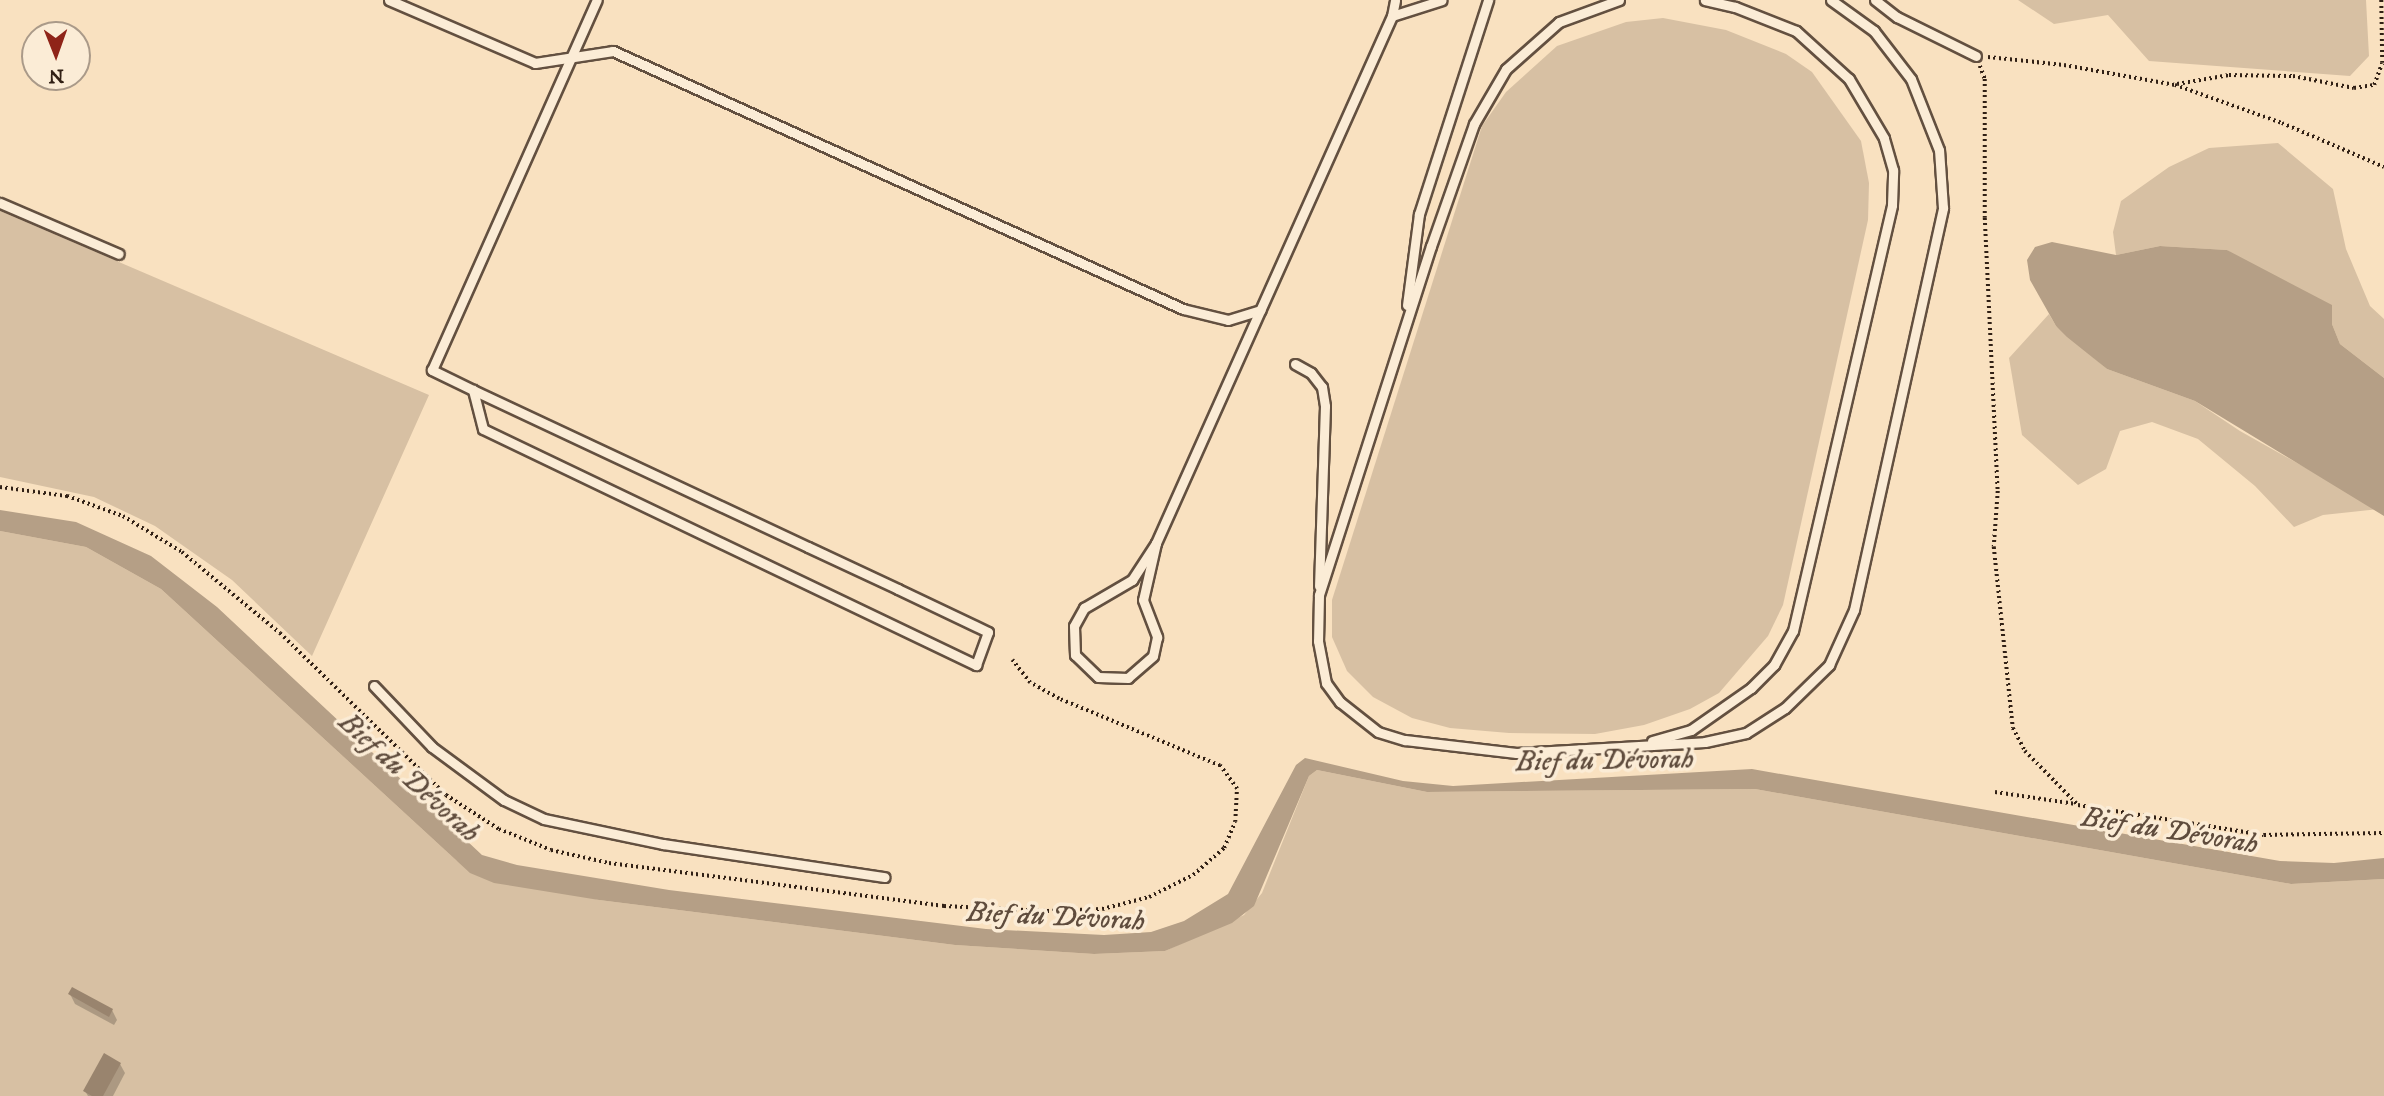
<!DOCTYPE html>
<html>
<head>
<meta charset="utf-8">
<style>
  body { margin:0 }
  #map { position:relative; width:2384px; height:1096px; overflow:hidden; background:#f9e1c0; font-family:"IM FELL DW Pica",serif }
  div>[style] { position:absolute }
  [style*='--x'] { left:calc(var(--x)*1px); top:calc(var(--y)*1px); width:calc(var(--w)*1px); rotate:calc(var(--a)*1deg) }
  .green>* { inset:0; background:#d7c0a3 }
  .water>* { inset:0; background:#b59f86 }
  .shadow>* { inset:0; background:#0003 }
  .building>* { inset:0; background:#99846e }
  .path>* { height:3.5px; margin-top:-1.75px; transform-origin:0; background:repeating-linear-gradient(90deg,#312015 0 2px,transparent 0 5.5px) }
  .roads { filter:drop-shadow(2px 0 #635040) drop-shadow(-2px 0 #635040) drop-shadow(0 2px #635040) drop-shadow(0 -2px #635040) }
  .lane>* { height:9px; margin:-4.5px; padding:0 4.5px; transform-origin:4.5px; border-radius:4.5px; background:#fbecd6 }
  span { translate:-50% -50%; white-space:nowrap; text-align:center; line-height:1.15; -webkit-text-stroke:7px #fbecd6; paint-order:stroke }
  .water-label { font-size:28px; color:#5f4c3d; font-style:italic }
  .north { position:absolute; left:21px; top:21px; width:70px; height:70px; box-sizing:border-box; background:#fbecd6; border:2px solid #aa9a89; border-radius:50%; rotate:179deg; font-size:19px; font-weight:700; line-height:28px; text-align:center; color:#312015 }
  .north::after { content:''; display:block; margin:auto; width:24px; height:32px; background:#8f2418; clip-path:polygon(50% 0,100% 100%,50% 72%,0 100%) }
</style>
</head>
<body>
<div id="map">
  <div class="green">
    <i style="clip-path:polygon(2018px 0,2366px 0,2369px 56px,2350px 76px,2149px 61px,2108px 15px,2054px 24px)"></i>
    <i style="clip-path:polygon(1663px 18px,1726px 30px,1786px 54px,1812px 72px,1861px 141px,1869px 183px,1868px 220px,1783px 605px,1768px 636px,1719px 693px,1690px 709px,1644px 725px,1595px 734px,1509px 733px,1450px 728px,1412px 718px,1373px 697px,1347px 671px,1332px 637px,1332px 600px,1482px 126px,1506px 92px,1557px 46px,1626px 22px)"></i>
    <i style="clip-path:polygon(2278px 143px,2333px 189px,2346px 249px,2370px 306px,2384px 319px,2384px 378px,2340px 344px,2332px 324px,2227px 250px,2160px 246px,2116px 255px,2113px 232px,2121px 201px,2169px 167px,2209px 148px)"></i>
    <i style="clip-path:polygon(0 211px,429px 395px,312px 656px,232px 580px,155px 526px,94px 497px,0 477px)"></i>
    <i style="clip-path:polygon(2049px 314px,2056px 326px,2107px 369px,2195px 401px,2240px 431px,2379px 509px,2323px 515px,2294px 527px,2255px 486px,2198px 439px,2152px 422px,2120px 431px,2106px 469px,2078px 485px,2022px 435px,2009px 358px)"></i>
    <i style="clip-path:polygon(0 531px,86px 547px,161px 589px,457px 861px,599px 900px,955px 945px,1094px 954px,1165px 951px,1244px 915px,1262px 893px,1309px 776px,1317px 770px,1427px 792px,1755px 789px,2291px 884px,2384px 879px,2384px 1096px,0 1096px)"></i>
  </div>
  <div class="water">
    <i style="clip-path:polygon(2052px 242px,2116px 255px,2160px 246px,2227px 250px,2332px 305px,2332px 324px,2340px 344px,2384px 378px,2384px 516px,2195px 401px,2107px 369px,2067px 337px,2056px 326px,2030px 280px,2027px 260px,2035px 247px)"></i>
    <i style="clip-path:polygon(0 510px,76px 522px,151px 556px,217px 607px,482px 855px,517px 865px,669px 890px,986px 929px,1104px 935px,1151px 932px,1184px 921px,1228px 894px,1296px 765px,1305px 758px,1403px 781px,1453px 786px,1752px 769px,2280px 861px,2334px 863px,2384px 858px,2384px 879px,2291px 884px,1755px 789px,1427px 792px,1317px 770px,1309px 776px,1254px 906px,1232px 923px,1165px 951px,1094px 954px,955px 945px,599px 900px,494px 883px,470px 873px,161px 589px,86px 547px,0 531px)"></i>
  </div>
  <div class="shadow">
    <i style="clip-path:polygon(70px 994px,112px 1010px,117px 1020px,114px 1025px,75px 1004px)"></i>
    <i style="clip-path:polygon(120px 1064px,125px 1073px,113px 1096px,88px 1096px,85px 1091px)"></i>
  </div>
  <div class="building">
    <i style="clip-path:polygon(72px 987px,113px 1009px,109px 1017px,68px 994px)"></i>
    <i style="clip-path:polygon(104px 1053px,121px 1063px,103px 1096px,92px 1096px,83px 1091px)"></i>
  </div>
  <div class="path">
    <i style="--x:1988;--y:57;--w:76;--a:6"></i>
    <i style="--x:2064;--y:65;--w:113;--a:10.2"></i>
    <i style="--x:2175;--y:85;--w:114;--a:19.6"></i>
    <i style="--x:2282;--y:123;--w:111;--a:23.3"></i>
    <i style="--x:1980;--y:66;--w:14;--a:69"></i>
    <i style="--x:1985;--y:79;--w:139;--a:90"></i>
    <i style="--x:1985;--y:218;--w:273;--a:87.3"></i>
    <i style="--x:1998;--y:491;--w:56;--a:94.1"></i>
    <i style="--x:1994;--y:547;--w:182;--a:84"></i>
    <i style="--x:2013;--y:728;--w:26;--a:62"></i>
    <i style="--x:2025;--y:751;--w:76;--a:45.5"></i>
    <i style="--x:2078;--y:805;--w:188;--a:9.2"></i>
    <i style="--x:2264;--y:835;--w:120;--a:-1"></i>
    <i style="--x:2177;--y:84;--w:53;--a:-9.8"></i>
    <i style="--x:2229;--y:75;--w:64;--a:0.9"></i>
    <i style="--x:2293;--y:76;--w:62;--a:11.1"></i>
    <i style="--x:2354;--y:88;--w:20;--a:-9"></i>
    <i style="--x:2374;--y:85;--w:23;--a:-70"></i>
    <i style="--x:2382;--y:63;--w:63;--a:-90.9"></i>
    <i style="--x:0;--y:487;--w:68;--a:7.7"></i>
    <i style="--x:67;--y:496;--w:59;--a:19.7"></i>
    <i style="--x:123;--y:516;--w:69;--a:31.4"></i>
    <i style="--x:182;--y:552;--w:127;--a:39.6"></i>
    <i style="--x:280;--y:633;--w:232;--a:44.3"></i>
    <i style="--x:446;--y:795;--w:63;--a:32.7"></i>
    <i style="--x:499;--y:829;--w:56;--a:22"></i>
    <i style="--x:551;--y:850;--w:59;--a:12.6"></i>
    <i style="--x:609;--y:863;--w:338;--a:7.3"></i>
    <i style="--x:944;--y:906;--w:103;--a:2.8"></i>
    <i style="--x:1047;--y:911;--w:55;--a:-2.1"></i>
    <i style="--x:1102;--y:909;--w:49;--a:-14.3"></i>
    <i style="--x:1149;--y:897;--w:49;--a:-26.6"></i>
    <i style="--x:1193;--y:875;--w:41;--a:-41.1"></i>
    <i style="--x:1224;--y:848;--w:28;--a:-67"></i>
    <i style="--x:1235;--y:822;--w:33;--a:-87"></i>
    <i style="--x:1237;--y:789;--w:29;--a:-126"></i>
    <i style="--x:1220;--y:766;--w:174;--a:-157.4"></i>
    <i style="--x:1059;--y:699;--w:33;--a:-151"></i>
    <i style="--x:1030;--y:683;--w:29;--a:-128"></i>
    <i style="--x:1995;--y:792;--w:82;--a:8.4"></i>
  </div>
  <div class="roads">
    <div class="lane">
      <i style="--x:389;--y:0;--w:159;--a:23.3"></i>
      <i style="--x:535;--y:63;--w:79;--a:-8.7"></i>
      <i style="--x:613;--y:51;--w:626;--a:24.35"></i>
      <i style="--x:1183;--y:309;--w:46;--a:13.7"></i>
      <i style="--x:1228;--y:320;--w:34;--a:-17"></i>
      <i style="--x:1619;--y:0;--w:64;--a:159.9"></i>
      <i style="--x:1559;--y:22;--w:71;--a:138.4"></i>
      <i style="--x:1506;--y:69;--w:64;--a:120.2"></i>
      <i style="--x:1474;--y:124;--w:129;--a:109.4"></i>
      <i style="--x:1431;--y:246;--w:367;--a:107.8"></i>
      <i style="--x:1319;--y:595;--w:46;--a:91.2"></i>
      <i style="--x:1318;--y:641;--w:43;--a:79.2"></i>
      <i style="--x:1326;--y:683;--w:24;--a:54"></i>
      <i style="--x:1340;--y:702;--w:48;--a:38.3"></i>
      <i style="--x:1378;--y:732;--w:28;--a:17"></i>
      <i style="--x:1405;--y:740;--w:112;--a:6.7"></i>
      <i style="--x:1516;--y:753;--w:189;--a:-3.3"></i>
      <i style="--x:1705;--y:742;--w:42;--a:-12.4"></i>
      <i style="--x:1746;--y:733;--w:46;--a:-32.7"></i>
      <i style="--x:1785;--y:708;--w:62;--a:-44.3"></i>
      <i style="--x:1829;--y:665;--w:60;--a:-65.6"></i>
      <i style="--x:1854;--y:610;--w:412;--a:-77.5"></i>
      <i style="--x:1943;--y:208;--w:58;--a:-93.9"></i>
      <i style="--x:1939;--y:150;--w:76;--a:-111.5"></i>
      <i style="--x:1911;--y:79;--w:61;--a:-127.6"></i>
      <i style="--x:1874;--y:31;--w:53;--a:-144.2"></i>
      <i style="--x:1875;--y:0;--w:28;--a:38"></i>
      <i style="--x:1897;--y:17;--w:88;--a:26.3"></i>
      <i style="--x:1392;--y:16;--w:52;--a:-17.7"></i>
      <i style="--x:0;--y:203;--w:129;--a:23.2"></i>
      <i style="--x:1407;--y:305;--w:92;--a:-82.5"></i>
      <i style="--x:1419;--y:214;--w:225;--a:-72.1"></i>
      <i style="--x:1295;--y:364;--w:18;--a:29"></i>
      <i style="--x:1311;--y:373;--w:18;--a:52"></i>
      <i style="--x:1322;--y:387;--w:19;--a:81"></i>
      <i style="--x:1325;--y:406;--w:180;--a:91.9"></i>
      <i style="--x:473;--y:390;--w:40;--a:75.6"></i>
      <i style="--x:483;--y:429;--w:547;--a:25.58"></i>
      <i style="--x:976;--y:665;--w:35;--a:-70"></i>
      <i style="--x:988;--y:632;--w:100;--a:-154.5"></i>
      <i style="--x:898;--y:589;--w:99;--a:-155"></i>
      <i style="--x:808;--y:547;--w:370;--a:-154.9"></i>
      <i style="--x:473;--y:390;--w:46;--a:-154"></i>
      <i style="--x:432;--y:370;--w:405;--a:-66"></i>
      <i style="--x:1156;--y:543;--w:58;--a:102.8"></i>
      <i style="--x:1143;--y:600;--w:40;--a:69"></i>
      <i style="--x:1157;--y:637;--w:19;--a:102"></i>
      <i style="--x:1153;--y:656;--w:33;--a:139"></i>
      <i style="--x:1128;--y:678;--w:30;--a:-178"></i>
      <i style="--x:1098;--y:677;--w:32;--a:-136"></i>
      <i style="--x:1075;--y:655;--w:29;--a:-92"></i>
      <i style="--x:1074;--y:626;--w:21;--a:-61"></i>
      <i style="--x:1084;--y:608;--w:56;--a:-30.3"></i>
      <i style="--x:1132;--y:580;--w:44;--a:-57"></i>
      <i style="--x:1156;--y:543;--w:577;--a:-65.88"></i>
      <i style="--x:1392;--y:16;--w:16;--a:-79"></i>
      <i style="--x:374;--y:686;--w:84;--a:46.4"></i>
      <i style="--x:432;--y:747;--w:89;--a:36.4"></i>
      <i style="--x:504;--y:800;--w:44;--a:25.4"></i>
      <i style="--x:544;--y:819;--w:122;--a:11.9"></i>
      <i style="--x:663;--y:844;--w:224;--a:8.5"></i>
      <i style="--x:1652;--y:741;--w:41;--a:-15.8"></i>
      <i style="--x:1691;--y:730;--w:73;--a:-35"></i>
      <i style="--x:1751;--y:688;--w:33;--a:-45"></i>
      <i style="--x:1774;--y:665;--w:39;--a:-61"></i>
      <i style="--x:1793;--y:631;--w:437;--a:-76.9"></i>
      <i style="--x:1892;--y:205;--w:35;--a:-88"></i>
      <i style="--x:1893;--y:170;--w:33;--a:-106"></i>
      <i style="--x:1884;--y:138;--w:69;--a:-120.7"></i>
      <i style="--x:1849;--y:79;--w:72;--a:-137.8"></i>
      <i style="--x:1796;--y:31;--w:66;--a:-158.5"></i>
      <i style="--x:1735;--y:7;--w:31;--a:-167"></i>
    </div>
  </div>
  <div class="water-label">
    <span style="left:1605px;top:761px;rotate:-1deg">Bief du Dévorah</span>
    <span style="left:409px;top:778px;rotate:42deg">Bief du Dévorah</span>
    <span style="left:2170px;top:831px;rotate:9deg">Bief du Dévorah</span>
    <span style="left:1056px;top:917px;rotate:3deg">Bief du Dévorah</span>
  </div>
  <div class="north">N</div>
</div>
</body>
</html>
